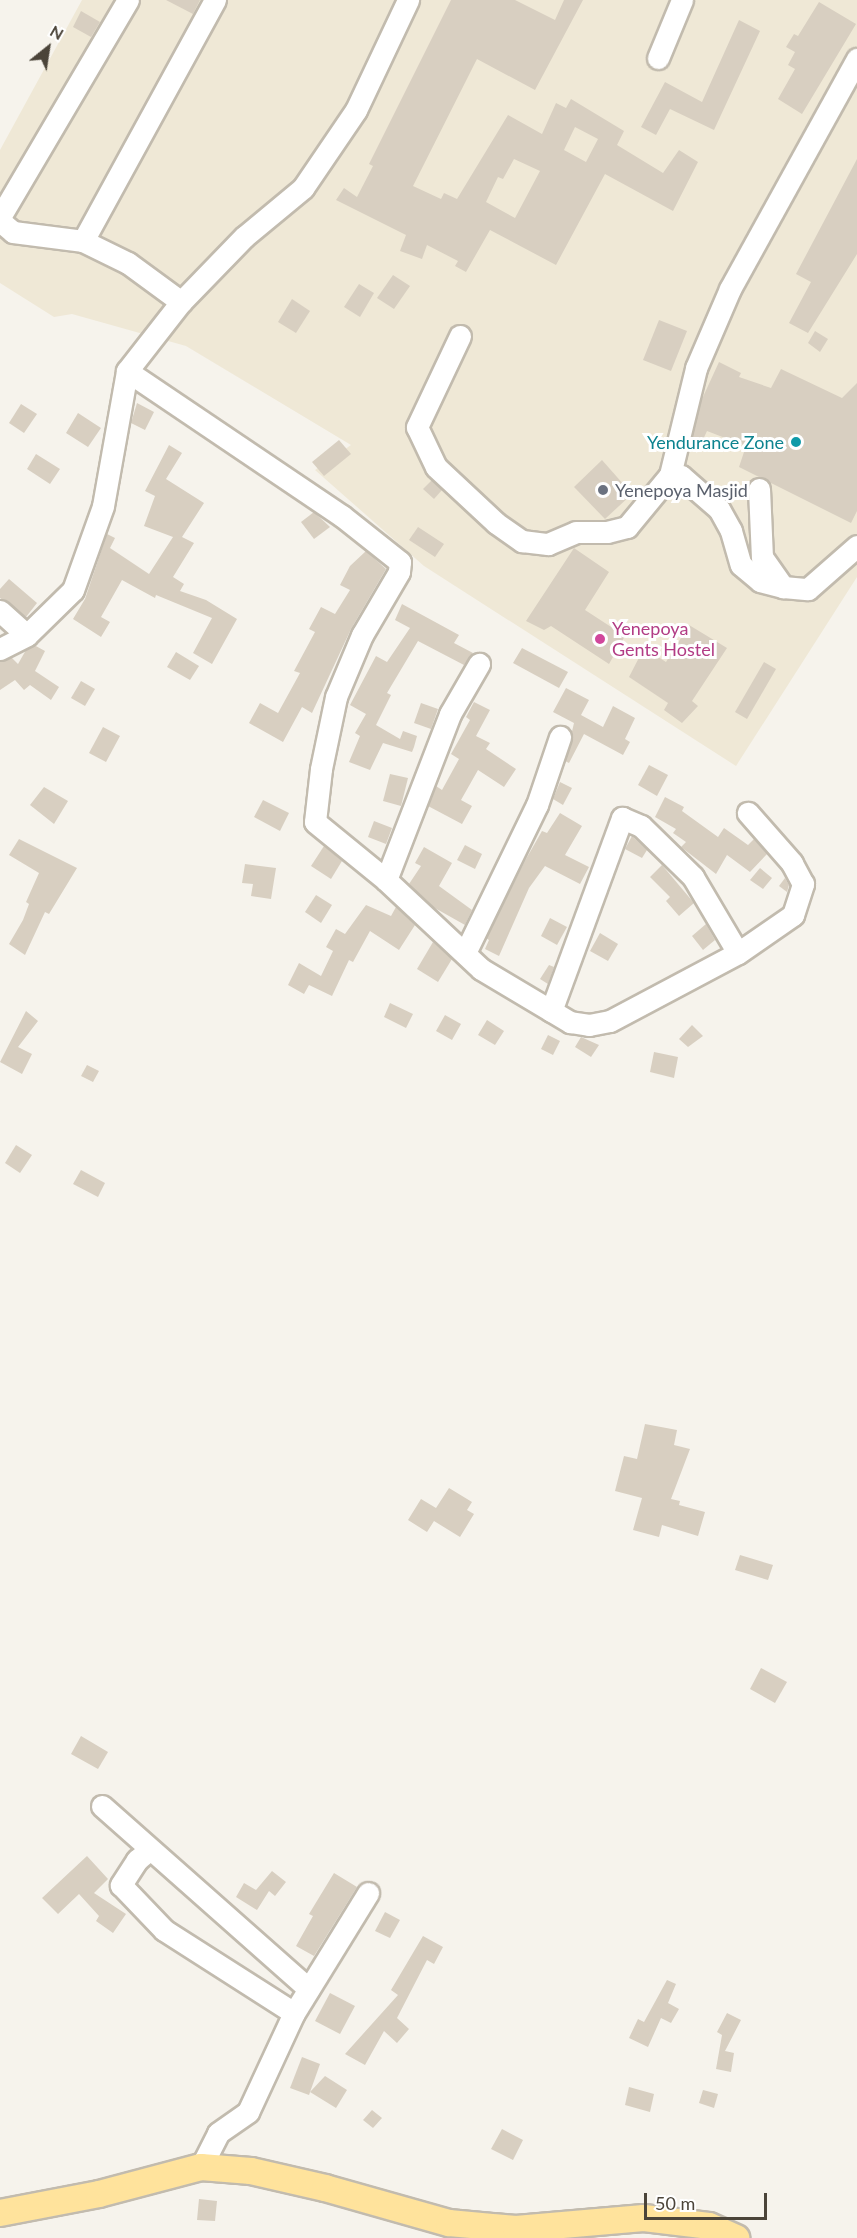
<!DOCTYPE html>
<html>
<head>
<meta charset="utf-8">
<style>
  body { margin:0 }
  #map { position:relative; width:857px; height:2238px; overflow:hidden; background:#f6f3ec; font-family:Lato,sans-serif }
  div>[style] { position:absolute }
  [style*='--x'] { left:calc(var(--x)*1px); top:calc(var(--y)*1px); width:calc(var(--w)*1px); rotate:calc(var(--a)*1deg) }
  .education>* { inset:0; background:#efe8d6 }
  .building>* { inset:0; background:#d8cfc1 }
  .roads { filter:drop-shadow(2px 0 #c2bbae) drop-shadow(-2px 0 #c2bbae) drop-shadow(0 2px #c2bbae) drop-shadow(0 -2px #c2bbae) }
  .minor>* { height:21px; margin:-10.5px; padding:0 10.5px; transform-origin:10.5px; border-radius:10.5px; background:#fff }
  .major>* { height:26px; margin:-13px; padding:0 13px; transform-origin:13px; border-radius:13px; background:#ffe39c }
  .dots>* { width:16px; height:16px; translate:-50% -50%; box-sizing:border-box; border:3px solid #fff; border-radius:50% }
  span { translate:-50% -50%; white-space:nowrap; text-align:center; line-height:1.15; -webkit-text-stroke:6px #fff; paint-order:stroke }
  .culture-label { font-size:18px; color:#0d838f }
  .right { translate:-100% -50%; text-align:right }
  .worship-label { font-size:18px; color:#5b616d }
  .left { translate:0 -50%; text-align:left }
  .hotel-label { font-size:18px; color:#b23c85 }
  .north { position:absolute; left:18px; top:18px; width:60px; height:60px; -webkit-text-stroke:4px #fff; paint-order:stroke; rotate:30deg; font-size:16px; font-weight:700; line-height:24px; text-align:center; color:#4b4439 }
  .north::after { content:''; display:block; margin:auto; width:21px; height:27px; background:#4b4439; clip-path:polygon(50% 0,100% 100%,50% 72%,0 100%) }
  .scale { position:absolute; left:644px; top:2193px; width:123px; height:27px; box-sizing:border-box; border:3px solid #4b4439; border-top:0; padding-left:8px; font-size:18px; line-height:21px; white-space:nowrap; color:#4b4439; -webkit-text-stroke:4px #fff; paint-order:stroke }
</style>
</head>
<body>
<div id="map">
  <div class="education">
    <i style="clip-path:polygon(82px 0,857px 0,857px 577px,736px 766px,424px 566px,315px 470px,351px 445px,186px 346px,72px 314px,54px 317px,0 283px,0 150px)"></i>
  </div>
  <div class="building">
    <i style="clip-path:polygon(166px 0,200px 0,193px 14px)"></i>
    <i style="clip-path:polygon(evenodd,451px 0,515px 0,555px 20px,564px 0,583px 0,535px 90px,477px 59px,413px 186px,441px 199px,444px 193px,457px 199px,508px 115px,542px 134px,556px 103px,566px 108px,571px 99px,624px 131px,617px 145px,663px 173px,679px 150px,698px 162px,673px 211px,605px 174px,556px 265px,490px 230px,466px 272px,455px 266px,458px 261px,427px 245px,422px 259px,400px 251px,406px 235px,336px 200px,344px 188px,357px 197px,373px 166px,369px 164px,451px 0,575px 127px,598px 139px,586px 162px,564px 150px,575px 127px,451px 0,514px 159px,540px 171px,515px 218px,486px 202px,498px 177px,503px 179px,514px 159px)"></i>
    <i style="clip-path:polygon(819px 2px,856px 24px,802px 114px,778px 99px,795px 69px,788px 65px,795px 52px,786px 47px,794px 34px,798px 36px)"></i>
    <i style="clip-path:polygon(81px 11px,100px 22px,91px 37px,73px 27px)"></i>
    <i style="clip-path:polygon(739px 20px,760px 31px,714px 130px,670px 109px,656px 135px,641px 127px,665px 82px,702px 102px)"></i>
    <i style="clip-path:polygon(857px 159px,857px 254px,808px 333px,789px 323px,811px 282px,796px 274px)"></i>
    <i style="clip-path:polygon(393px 275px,410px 286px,394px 309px,377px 298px)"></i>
    <i style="clip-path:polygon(359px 284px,374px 293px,360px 317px,344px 307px)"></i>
    <i style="clip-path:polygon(292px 299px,310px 311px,296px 333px,278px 322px)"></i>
    <i style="clip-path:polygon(659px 320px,687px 331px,671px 371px,643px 360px)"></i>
    <i style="clip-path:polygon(815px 331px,828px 339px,820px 352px,808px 343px)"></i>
    <i style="clip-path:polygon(719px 362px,741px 373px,739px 377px,771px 388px,781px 369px,842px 398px,857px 383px,857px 511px,851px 523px,739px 467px,746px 446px,707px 431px,700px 446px,691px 442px,702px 399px)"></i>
    <i style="clip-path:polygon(137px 403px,154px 412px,145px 430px,131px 423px)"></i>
    <i style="clip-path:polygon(21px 404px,37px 414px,24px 433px,9px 423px)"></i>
    <i style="clip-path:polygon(78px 413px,101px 428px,88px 447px,66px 433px)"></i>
    <i style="clip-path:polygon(339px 440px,351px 454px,324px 476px,312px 462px)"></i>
    <i style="clip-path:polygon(169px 445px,182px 453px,166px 479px,204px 503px,182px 537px,194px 543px,173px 577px,184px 584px,180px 591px,206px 600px,237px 619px,212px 664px,193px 653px,212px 618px,156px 595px,155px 598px,122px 580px,101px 617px,110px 622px,101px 637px,73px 619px,85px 599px,107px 534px,115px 538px,110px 548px,149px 574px,173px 537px,144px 526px,155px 496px,145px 491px)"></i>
    <i style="clip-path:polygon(36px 454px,60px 469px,50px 484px,27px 469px)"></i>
    <i style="clip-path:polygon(602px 460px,632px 494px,605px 519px,574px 487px)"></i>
    <i style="clip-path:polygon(432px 480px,442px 490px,434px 499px,423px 489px)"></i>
    <i style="clip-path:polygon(314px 512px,330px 527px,314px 539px,301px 522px)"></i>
    <i style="clip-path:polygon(418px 527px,444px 544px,435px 557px,409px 540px)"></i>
    <i style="clip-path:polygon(574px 548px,609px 572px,585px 610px,625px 636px,609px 664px,551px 626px,544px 630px,526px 621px)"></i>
    <i style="clip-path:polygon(366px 551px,386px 569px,351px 629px,312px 713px,302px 707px,283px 742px,249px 723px,260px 703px,278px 713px,300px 673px,294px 671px,315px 632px,309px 629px,321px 607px,335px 614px,350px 590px,340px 585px,350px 566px)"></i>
    <i style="clip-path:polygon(9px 579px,37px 603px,26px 617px,0 598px,0 589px)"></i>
    <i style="clip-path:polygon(402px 604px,459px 635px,454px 643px,473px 653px,464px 665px,418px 641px,387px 693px,391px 695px,376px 725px,400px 739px,403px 731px,417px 736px,414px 747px,412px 752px,383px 743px,370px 770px,349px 762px,360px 736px,355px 733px,366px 714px,350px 705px,376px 656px,387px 662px,410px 628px,395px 620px)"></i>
    <i style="clip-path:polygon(689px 625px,727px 648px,692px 701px,698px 706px,682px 723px,664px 710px,668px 703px,629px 677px,644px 648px,666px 662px)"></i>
    <i style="clip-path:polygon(34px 645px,45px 651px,35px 671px,59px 687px,51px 700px,30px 685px,24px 690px,15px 680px,0 690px,0 662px,11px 657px,18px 664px,26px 650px)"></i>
    <i style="clip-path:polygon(522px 648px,568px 672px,559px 688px,513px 663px)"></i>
    <i style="clip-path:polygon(176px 652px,199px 666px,190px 680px,167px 667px)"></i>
    <i style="clip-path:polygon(764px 662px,776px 669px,747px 719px,735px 712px)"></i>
    <i style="clip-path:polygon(81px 681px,95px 689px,85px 706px,71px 698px)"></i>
    <i style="clip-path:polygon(566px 688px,589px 700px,581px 715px,603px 727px,613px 706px,635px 718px,625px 739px,630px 742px,623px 755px,584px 734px,569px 763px,565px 761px,574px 723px,553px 712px)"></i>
    <i style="clip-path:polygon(474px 702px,490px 710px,476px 736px,490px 743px,486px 749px,516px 769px,504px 787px,478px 770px,461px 800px,472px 806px,462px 824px,428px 806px,436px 786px,442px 790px,459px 759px,451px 754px,470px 720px,466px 717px)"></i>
    <i style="clip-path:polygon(421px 703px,438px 709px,431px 729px,414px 723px)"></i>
    <i style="clip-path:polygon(103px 727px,120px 736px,106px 762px,89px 753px)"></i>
    <i style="clip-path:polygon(649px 765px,668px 775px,657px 796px,638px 785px)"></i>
    <i style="clip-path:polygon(390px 774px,408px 778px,401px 806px,383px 801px)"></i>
    <i style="clip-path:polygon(560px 782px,572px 788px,563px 805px,553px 799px)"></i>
    <i style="clip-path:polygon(44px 787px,68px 801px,54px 824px,30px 805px)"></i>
    <i style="clip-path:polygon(665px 797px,684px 807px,682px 811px,718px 837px,724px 828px,748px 845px,754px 839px,767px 854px,750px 872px,727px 855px,716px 874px,681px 847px,686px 842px,673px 833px,676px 829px,655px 817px)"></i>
    <i style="clip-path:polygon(263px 800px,289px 813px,280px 831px,254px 817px)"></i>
    <i style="clip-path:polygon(560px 813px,582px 826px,565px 855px,589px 867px,580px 884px,545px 866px,529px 888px,499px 956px,485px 949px,489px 940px,486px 938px,526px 859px,542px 831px,547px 833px)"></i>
    <i style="clip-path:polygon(374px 821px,392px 828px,386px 844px,368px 837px)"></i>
    <i style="clip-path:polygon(632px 836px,647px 850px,642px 858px,625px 849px)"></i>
    <i style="clip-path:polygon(19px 839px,77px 868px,49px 914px,45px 912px,25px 955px,9px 944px,23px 920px,29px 904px,26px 902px,39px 873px,9px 855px)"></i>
    <i style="clip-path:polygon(465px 845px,482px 854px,475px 869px,457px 860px)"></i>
    <i style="clip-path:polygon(324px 846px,342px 861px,331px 879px,311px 866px)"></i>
    <i style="clip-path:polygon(424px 847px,452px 863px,439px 886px,472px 910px,465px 925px,433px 907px,409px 884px,421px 866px,415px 863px)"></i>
    <i style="clip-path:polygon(245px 864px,276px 868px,271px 899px,251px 896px,253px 884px,242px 883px)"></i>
    <i style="clip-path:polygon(662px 865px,694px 903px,679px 916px,666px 901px,670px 897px,650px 877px)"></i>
    <i style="clip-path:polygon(760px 868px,772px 878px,763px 889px,750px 880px)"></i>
    <i style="clip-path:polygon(785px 878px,789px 885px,787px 892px,779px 886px)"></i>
    <i style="clip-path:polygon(316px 895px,332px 905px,321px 923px,305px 912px)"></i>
    <i style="clip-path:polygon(366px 905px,391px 916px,396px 907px,415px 925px,399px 950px,370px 931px,353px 962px,349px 960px,332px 996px,309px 985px,304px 994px,288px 985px,299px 963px,321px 976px,333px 951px,326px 947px,336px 929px,345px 934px)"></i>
    <i style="clip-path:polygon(550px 918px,567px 927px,557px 945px,541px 936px)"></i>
    <i style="clip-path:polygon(706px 924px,715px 940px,703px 950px,692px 936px)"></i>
    <i style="clip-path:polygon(600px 933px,618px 944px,608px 961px,590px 951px)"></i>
    <i style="clip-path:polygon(433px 942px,452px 959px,438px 982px,417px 969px)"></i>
    <i style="clip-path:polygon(549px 965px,554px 967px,548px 984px,540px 979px)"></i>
    <i style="clip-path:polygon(390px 1003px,413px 1014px,406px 1028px,384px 1017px)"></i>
    <i style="clip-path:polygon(26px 1011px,38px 1021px,18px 1047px,32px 1054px,22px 1074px,0 1062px)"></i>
    <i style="clip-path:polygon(445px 1015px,461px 1024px,452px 1040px,436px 1031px)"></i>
    <i style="clip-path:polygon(487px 1020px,504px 1031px,495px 1045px,478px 1035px)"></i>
    <i style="clip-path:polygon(692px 1025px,703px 1036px,688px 1047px,679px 1039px)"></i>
    <i style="clip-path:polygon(548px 1035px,560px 1041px,553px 1055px,541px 1049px)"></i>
    <i style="clip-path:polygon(581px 1037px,599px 1045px,591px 1057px,575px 1047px)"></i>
    <i style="clip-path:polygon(654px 1052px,678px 1057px,674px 1078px,650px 1072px)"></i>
    <i style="clip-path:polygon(87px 1065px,99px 1071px,93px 1082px,81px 1076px)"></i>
    <i style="clip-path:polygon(16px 1145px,32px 1155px,20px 1173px,5px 1163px)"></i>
    <i style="clip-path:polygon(81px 1170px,105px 1183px,98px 1197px,73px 1184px)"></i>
    <i style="clip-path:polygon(645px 1424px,677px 1430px,674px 1445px,690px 1449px,671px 1499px,680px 1501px,679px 1505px,705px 1512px,698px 1536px,662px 1525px,659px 1537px,633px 1530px,642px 1498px,615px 1491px,624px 1456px,637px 1459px)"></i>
    <i style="clip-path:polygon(449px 1488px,472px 1502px,467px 1510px,474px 1514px,460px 1537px,434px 1521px,427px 1532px,408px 1520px,421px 1499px,436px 1508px)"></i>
    <i style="clip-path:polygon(740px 1555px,773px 1565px,768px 1580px,735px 1570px)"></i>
    <i style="clip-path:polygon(761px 1668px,787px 1682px,775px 1703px,750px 1689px)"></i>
    <i style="clip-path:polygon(81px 1736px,108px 1752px,98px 1769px,71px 1754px)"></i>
    <i style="clip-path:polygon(87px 1856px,108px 1879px,94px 1893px,126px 1914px,113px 1933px,96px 1921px,99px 1916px,79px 1894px,58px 1914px,42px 1898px)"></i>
    <i style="clip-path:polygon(272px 1871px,286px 1882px,275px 1896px,269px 1891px,257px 1910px,236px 1897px,244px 1883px,256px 1890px)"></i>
    <i style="clip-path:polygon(334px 1873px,357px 1887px,314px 1956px,296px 1946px,313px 1916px,309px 1914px)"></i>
    <i style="clip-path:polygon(385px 1912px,400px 1920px,390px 1938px,375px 1931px)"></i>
    <i style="clip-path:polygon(423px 1936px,443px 1947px,434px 1964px,427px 1960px,397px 2018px,409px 2029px,397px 2043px,384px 2031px,365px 2065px,345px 2054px,398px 1995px,391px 1990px)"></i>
    <i style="clip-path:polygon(667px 1980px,676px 1984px,668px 2003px,679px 2009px,671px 2023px,661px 2018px,648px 2047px,629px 2038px,638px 2019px,644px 2022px)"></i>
    <i style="clip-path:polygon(330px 1993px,355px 2006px,340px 2034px,315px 2021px)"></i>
    <i style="clip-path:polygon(727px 2013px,741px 2020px,725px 2051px,734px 2053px,731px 2072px,716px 2069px,722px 2035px,717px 2032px)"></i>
    <i style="clip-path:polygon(302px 2057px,320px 2064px,309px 2095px,290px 2088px)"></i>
    <i style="clip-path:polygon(325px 2076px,347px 2090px,336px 2108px,310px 2092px)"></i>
    <i style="clip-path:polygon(629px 2087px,654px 2094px,650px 2112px,625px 2105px)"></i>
    <i style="clip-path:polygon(703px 2090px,718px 2094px,714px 2108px,699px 2103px)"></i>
    <i style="clip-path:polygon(372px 2110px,382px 2118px,373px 2128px,363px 2120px)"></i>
    <i style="clip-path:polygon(502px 2129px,523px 2140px,513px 2160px,491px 2149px)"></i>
    <i style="clip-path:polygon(199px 2199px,217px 2201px,215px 2221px,197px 2220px)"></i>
  </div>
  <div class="roads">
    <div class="minor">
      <i style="--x:658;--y:58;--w:63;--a:-67.5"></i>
      <i style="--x:0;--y:217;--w:252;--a:-59.5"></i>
      <i style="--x:0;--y:221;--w:17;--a:40"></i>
      <i style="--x:13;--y:232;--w:71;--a:7.3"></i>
      <i style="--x:83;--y:241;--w:50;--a:26.1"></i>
      <i style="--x:128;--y:263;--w:66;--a:36.3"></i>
      <i style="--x:83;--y:241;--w:275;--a:-61.3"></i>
      <i style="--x:460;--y:336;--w:101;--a:115.3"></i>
      <i style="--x:417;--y:427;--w:44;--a:64.6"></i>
      <i style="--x:436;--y:467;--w:82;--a:43"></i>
      <i style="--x:496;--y:523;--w:32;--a:35"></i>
      <i style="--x:522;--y:541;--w:26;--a:7"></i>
      <i style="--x:548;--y:544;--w:30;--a:-23"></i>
      <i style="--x:576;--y:532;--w:31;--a:0"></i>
      <i style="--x:607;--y:532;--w:21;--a:-14"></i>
      <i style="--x:627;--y:527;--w:67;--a:-50.4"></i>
      <i style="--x:670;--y:475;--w:11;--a:5"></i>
      <i style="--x:681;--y:476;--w:50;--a:41"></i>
      <i style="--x:719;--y:509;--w:25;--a:61"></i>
      <i style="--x:731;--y:531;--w:35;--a:74"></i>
      <i style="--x:741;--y:565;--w:25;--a:40"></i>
      <i style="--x:760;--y:581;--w:24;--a:15"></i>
      <i style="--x:127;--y:371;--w:259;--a:34"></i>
      <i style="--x:342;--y:516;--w:74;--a:38.4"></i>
      <i style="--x:400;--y:562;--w:10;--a:96"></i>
      <i style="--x:399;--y:572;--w:73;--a:120.4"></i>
      <i style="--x:362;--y:635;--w:67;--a:112.8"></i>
      <i style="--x:336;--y:697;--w:74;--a:101.8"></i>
      <i style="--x:321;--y:769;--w:53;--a:96.5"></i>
      <i style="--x:315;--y:822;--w:92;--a:39.2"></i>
      <i style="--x:386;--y:880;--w:130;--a:43.1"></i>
      <i style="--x:481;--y:969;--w:104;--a:30.8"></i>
      <i style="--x:570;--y:1022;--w:19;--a:9"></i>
      <i style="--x:589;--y:1025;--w:21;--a:-11"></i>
      <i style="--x:610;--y:1021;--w:145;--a:-28"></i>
      <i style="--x:738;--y:953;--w:67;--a:-34.6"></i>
      <i style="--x:793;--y:915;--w:33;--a:-72"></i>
      <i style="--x:803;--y:884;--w:24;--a:-118"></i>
      <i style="--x:792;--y:863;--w:67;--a:-131.3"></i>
      <i style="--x:670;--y:475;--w:110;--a:-76.3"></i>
      <i style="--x:696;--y:368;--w:86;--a:-66.7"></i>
      <i style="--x:730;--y:289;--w:263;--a:-61.1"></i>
      <i style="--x:759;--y:489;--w:68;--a:87.5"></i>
      <i style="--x:762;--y:557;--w:37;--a:55"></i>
      <i style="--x:783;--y:587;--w:25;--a:5"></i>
      <i style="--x:808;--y:589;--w:65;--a:-41.3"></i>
      <i style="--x:0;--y:611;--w:36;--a:42"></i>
      <i style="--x:0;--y:649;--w:30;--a:-27"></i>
      <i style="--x:27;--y:635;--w:64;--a:-44.4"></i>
      <i style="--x:73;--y:590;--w:89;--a:-70.3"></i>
      <i style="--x:103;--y:506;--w:137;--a:-79.9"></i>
      <i style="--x:127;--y:371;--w:88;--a:-52"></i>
      <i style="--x:181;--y:302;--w:91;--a:-45.9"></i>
      <i style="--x:244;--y:237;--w:77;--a:-39.7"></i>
      <i style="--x:303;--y:188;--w:94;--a:-55.8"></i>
      <i style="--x:356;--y:110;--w:122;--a:-64.7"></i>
      <i style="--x:386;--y:880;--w:178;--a:-68.9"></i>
      <i style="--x:450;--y:714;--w:58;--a:-59.9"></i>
      <i style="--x:465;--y:953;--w:165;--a:-64.1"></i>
      <i style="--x:537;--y:805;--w:72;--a:-71.3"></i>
      <i style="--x:551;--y:1011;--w:206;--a:-69.8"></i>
      <i style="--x:622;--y:818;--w:21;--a:23"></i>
      <i style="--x:641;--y:826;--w:73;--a:44.4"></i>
      <i style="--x:693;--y:877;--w:88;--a:59.4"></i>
      <i style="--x:102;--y:1806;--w:276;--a:41.5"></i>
      <i style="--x:149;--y:1850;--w:16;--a:140"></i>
      <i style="--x:137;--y:1860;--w:30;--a:123"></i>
      <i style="--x:121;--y:1885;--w:62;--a:46.3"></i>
      <i style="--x:164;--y:1930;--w:154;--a:32.6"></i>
      <i style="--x:201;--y:2167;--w:38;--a:-63"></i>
      <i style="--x:218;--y:2133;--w:37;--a:-35"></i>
      <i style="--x:248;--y:2112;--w:109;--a:-65.1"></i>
      <i style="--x:294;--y:2013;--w:141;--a:-58.3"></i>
    </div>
    <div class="major">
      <i style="--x:0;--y:2213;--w:101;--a:-10.9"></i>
      <i style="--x:99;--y:2194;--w:106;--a:-14.8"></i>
      <i style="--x:201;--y:2167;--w:50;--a:4.6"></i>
      <i style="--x:251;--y:2171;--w:76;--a:12.9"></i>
      <i style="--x:325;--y:2188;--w:129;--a:15.8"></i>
      <i style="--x:449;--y:2223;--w:67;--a:5.1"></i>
      <i style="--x:516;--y:2229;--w:128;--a:-4.9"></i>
      <i style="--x:644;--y:2218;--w:65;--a:7"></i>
      <i style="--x:709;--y:2226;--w:30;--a:24"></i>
    </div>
  </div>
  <div class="dots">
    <i style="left:796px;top:442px;background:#0f9aa8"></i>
    <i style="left:603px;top:490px;background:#6b7280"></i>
    <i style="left:600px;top:639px;background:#d1479c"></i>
  </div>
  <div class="culture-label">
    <span class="right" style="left:784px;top:442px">Yendurance Zone</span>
  </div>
  <div class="worship-label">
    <span class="left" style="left:615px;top:490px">Yenepoya Masjid</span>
  </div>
  <div class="hotel-label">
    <span class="left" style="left:612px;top:639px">Yenepoya<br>Gents Hostel</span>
  </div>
  <div class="north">N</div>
  <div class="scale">50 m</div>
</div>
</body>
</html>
